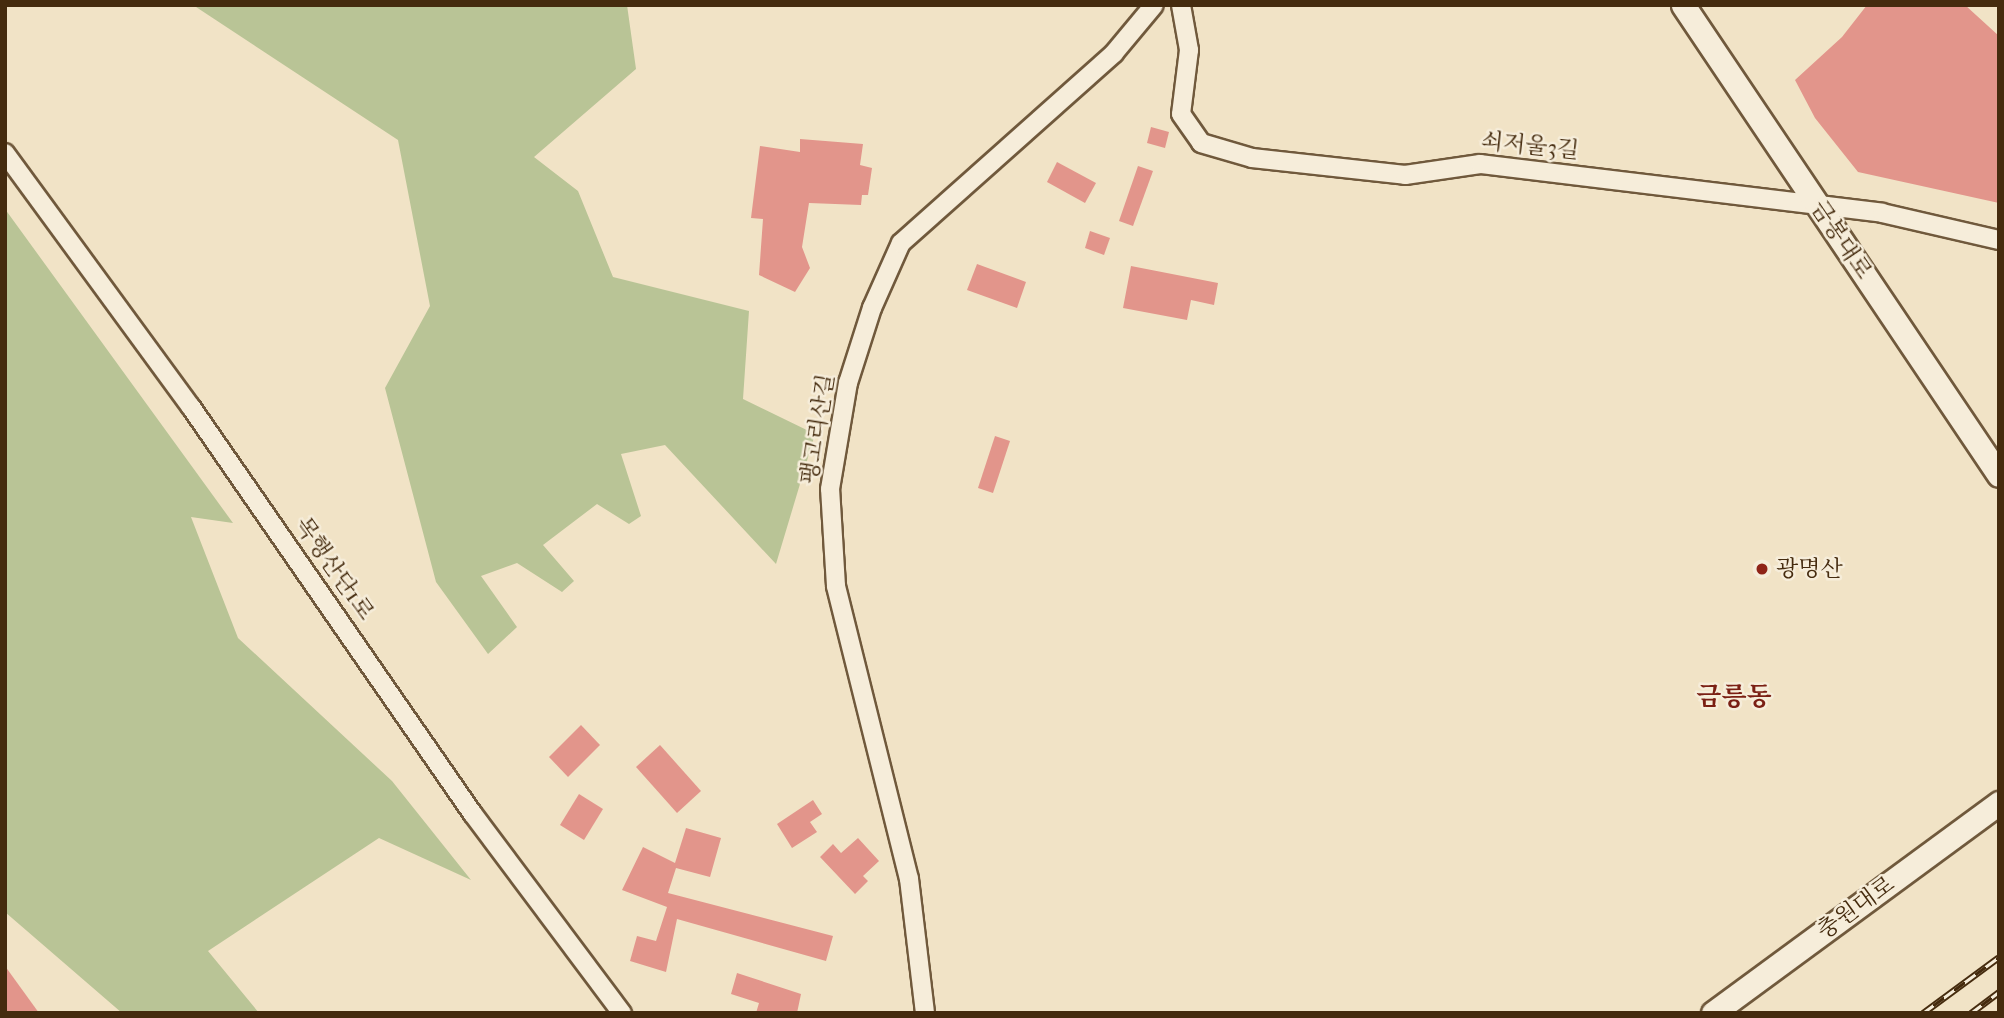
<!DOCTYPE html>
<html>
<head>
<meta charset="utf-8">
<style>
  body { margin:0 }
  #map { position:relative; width:2004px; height:1018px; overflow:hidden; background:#f1e3c6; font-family:"IM FELL French Canon","Noto Serif KR",serif }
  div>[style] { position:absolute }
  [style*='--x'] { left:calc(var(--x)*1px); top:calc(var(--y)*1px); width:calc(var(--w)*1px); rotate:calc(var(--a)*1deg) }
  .green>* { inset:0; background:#b9c496 }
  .building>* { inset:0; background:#e2958b }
  .roads { filter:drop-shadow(2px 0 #70593c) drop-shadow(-2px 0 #70593c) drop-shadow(0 2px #70593c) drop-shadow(0 -2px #70593c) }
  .minor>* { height:18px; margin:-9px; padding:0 9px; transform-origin:9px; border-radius:9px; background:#f6edda }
  .tertiary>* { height:23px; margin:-11.5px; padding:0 11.5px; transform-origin:11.5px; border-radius:11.5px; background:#f6edda }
  .rail>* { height:7px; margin-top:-3.5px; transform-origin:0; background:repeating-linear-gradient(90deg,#f6edda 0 13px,#452b0e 0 26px); box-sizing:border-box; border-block:2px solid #452b0e }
  .dots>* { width:19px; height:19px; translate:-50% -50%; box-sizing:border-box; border:4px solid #f6edda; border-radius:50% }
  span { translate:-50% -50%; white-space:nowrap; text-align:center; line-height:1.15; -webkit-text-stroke:5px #f6edda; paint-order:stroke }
  .street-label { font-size:23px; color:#452b0e }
  .poi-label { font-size:23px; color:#452b0e }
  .left { translate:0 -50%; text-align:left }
  .quarter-label { font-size:26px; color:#7a1f14; font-weight:700 }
  .frame { position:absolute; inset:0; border:7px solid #452b0e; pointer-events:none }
</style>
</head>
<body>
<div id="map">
  <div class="green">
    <i style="clip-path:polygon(193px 5px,627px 5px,636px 69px,534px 157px,578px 191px,613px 277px,749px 311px,743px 399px,815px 434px,776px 564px,665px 445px,621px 454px,641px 516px,629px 524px,597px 504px,543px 545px,574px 581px,562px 592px,517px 563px,481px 576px,517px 627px,488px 654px,436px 582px,385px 388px,430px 306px,398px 140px)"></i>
    <i style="clip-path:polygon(5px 209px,233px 523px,191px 517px,238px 638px,392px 781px,471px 880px,379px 838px,208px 951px,259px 1013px,122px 1013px,5px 912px)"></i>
  </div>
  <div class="building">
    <i style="clip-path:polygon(1867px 5px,1965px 5px,1999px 36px,1999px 203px,1858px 172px,1815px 118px,1795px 80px,1842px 37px)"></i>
    <i style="clip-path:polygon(1151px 127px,1169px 132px,1165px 148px,1147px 143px)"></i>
    <i style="clip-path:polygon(800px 139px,863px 144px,860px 165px,872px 168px,868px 195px,862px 195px,861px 205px,809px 203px,802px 247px,810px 268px,795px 292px,759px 275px,763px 219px,751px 218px,760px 146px,800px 152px)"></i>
    <i style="clip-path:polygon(1057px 162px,1096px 183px,1085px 203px,1047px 182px)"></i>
    <i style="clip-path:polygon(1138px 166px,1153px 171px,1133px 226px,1119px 221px)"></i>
    <i style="clip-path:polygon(1090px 231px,1110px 238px,1104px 255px,1085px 248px)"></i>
    <i style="clip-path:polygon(977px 264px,1026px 282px,1017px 308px,967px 290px)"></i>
    <i style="clip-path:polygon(1131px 266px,1218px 283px,1214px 305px,1191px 300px,1187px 320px,1123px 308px)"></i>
    <i style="clip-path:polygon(995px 436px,1010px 441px,993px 493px,978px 488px)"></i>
    <i style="clip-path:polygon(581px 725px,600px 745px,568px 777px,549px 757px)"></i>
    <i style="clip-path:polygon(660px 745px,701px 791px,677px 813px,636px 767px)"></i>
    <i style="clip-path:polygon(579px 794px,603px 809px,584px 840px,560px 825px)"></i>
    <i style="clip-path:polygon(813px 800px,822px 814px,810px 822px,817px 832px,792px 848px,777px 824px)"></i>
    <i style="clip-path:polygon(686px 828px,721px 838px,710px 877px,676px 868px,668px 893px,833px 936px,826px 961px,677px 919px,666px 972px,630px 961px,637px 936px,656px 941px,667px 907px,622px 890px,643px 847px,675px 863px)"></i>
    <i style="clip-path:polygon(858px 838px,879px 861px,863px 876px,868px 881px,855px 894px,820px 857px,833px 844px,841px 853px)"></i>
    <i style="clip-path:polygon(5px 966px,39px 1013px,5px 1013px)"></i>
    <i style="clip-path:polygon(737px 973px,801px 994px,797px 1013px,756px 1013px,759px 1003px,731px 994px)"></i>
  </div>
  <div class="roads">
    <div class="minor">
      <i style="--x:1181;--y:5;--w:46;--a:79.9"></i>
      <i style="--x:1189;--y:50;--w:64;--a:97.1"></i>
      <i style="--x:1181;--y:114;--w:35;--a:55"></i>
      <i style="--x:1201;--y:143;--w:53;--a:16.4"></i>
      <i style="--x:1252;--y:158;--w:154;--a:6.3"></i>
      <i style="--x:1405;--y:175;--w:76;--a:-8.3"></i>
      <i style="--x:1480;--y:164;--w:405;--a:6.9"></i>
      <i style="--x:1882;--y:213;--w:120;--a:13"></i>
      <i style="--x:5;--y:153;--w:315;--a:53.8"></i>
      <i style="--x:191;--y:407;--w:495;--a:55.3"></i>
      <i style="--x:473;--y:814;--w:249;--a:53.2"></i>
      <i style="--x:925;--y:1013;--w:135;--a:-96.8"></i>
      <i style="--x:909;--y:879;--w:302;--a:-104"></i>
      <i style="--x:836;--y:586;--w:97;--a:-93.5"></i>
      <i style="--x:830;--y:489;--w:108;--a:-80.4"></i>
      <i style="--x:848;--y:383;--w:79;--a:-72.3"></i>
      <i style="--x:872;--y:308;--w:71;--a:-66"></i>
      <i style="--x:901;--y:243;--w:285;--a:-41.7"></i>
      <i style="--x:1114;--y:53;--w:62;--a:-50.2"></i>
    </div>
    <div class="tertiary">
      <i style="--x:1683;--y:5;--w:566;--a:56.09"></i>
      <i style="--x:1713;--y:1013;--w:355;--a:-36.3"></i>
    </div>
  </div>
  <div class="rail">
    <i style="--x:1923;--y:1013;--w:94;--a:-36.4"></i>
    <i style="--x:1971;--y:1013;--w:35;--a:-37"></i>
  </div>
  <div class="dots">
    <i style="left:1762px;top:569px;background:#8f2418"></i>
  </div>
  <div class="street-label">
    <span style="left:1530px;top:146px;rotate:6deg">쇠저울3길</span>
    <span style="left:1841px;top:240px;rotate:56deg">금봉대로</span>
    <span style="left:818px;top:429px;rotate:-81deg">팽고리산길</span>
    <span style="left:334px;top:569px;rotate:55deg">목행산단1로</span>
    <span style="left:1856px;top:908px;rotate:-36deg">충원대로</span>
  </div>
  <div class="poi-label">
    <span class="left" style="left:1776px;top:569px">광명산</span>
  </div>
  <div class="quarter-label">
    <span style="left:1734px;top:697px">금릉동</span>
  </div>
  <div class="frame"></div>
</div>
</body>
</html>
